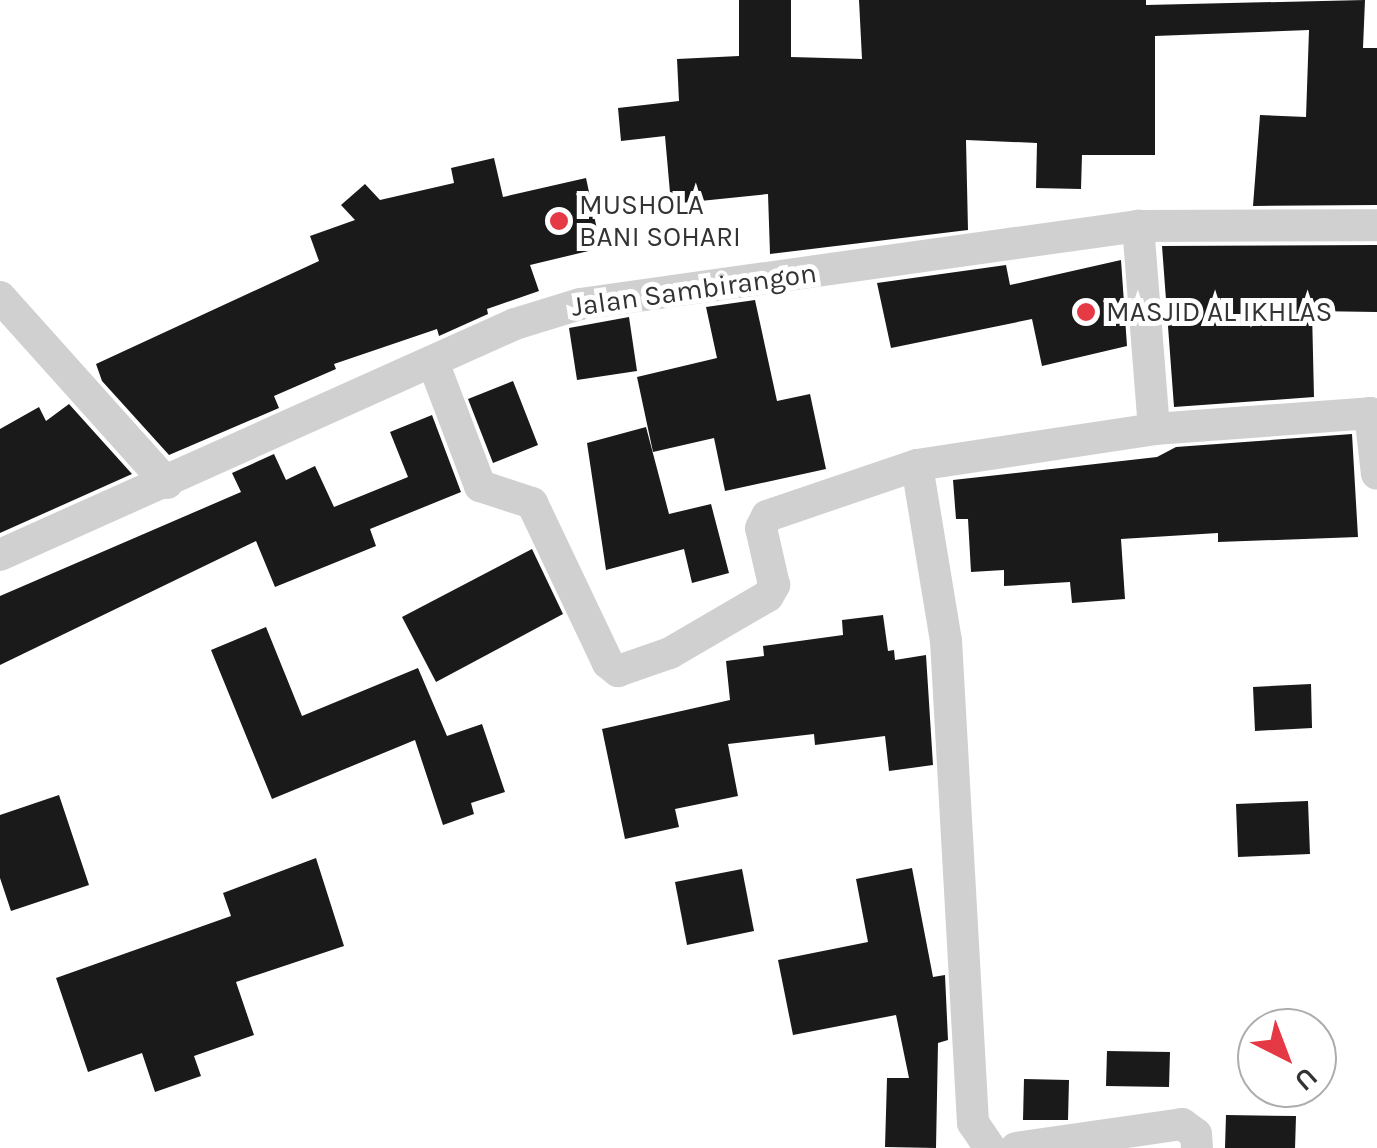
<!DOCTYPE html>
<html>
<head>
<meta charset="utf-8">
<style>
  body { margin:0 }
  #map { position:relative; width:1377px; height:1148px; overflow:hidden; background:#fff; font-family:Karla,sans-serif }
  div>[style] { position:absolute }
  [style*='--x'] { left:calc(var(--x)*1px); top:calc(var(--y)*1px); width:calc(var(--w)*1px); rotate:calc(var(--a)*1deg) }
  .building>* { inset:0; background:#1a1a1a }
  .street>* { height:32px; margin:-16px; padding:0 16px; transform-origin:16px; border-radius:16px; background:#d0d0d0 }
  .dots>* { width:28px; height:28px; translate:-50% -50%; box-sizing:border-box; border:5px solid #fff; border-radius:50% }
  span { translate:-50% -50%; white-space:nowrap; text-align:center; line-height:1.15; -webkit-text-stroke:10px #fff; paint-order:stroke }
  .poi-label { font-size:28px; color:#333 }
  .left { translate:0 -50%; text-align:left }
  .street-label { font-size:28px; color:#333 }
  .north { position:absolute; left:1237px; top:1008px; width:100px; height:100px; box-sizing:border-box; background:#fff; border:2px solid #adadad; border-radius:50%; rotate:138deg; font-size:28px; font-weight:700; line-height:40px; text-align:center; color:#333 }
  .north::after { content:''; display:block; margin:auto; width:35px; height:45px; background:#e63946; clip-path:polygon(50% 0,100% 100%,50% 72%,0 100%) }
</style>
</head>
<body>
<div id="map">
  <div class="building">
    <i style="clip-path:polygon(739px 0,791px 0,791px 57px,862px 59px,859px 0,1146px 0,1146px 5px,1365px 0,1363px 48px,1377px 48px,1377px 205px,1253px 206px,1260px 115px,1306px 117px,1309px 30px,1155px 36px,1155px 155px,1082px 155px,1081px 189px,1036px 188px,1037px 143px,966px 140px,968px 230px,770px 254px,768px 194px,671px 204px,665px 136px,621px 141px,618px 108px,679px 101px,677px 59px,739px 56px)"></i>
    <i style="clip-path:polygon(494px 158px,503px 197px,586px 178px,601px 248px,530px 265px,539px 291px,487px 309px,488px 314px,439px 336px,437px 329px,334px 364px,336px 369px,274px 396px,279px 408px,169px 455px,102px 381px,96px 364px,319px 261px,310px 236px,355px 220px,341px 205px,365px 184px,380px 200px,454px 183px,451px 168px)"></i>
    <i style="clip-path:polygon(1377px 245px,1377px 312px,1312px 311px,1314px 397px,1174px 407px,1162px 246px)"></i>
    <i style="clip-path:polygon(1121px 260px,1127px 346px,1042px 366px,1032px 319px,891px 348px,877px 283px,1006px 265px,1010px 285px)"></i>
    <i style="clip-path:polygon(755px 300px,777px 401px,810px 394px,826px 469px,725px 491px,714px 438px,653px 452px,637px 377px,717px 358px,706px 307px)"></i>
    <i style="clip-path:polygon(629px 317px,637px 371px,577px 380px,569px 328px)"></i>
    <i style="clip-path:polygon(513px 381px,538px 445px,493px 463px,468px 399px)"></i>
    <i style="clip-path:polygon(69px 404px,132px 474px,0 533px,0 429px,39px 407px,46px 421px)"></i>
    <i style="clip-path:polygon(432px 415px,461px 492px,370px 529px,376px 546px,275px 587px,256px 541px,0 665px,0 596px,241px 492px,232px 473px,274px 454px,286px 480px,315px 466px,334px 507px,408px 477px,390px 432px)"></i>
    <i style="clip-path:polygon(646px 427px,669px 514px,711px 504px,729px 573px,692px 583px,684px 549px,606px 570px,587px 443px)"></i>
    <i style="clip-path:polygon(1352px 434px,1358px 537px,1218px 542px,1218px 533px,1121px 539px,1125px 599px,1072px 603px,1070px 582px,1004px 586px,1004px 570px,971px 572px,968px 519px,956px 519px,953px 480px,1157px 457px,1176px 447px)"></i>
    <i style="clip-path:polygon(532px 549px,563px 614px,436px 682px,402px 617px)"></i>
    <i style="clip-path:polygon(883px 615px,888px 651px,894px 650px,895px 660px,926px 655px,933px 765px,889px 771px,885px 736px,815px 745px,814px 734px,728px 744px,738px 796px,675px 809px,679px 827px,625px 839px,602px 729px,730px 700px,726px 661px,764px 656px,763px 646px,843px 635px,842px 620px)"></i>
    <i style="clip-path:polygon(266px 627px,302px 716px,418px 668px,447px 736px,482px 724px,505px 792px,471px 803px,474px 814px,443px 825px,415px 740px,272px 799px,211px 650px)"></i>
    <i style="clip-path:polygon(1311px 684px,1312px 728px,1255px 731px,1253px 687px)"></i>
    <i style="clip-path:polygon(59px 795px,89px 885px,11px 911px,0 878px,0 815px)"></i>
    <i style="clip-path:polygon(1308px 801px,1310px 854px,1238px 857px,1236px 804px)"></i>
    <i style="clip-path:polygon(316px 858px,344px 946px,236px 982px,254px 1035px,194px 1056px,201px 1076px,155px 1092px,142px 1053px,88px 1072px,56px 978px,231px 916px,223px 893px)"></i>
    <i style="clip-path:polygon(912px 868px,933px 977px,945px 975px,948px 1040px,938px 1043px,936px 1148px,885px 1147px,887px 1078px,909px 1078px,896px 1015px,793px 1035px,778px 960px,868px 942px,856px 879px)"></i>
    <i style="clip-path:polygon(742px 869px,754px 931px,687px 945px,675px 882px)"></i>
    <i style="clip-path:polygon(1107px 1051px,1170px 1052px,1169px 1087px,1106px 1086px)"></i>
    <i style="clip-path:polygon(1024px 1079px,1069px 1080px,1068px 1120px,1023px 1120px)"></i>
    <i style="clip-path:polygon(1226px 1115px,1296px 1116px,1295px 1148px,1225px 1148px)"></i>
  </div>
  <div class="street">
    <i style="--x:0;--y:297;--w:250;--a:48.1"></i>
    <i style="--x:433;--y:362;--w:133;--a:69.2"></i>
    <i style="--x:480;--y:486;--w:55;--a:18.1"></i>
    <i style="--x:532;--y:503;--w:177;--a:64.6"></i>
    <i style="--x:608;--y:663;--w:13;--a:39"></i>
    <i style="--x:618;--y:671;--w:55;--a:-19.1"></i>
    <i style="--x:670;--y:653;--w:113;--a:-30.2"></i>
    <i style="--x:768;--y:596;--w:13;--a:-61"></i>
    <i style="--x:774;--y:585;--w:58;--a:-102.8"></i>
    <i style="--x:761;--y:528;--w:13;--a:-63"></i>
    <i style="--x:767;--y:516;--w:158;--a:-18.8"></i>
    <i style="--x:1154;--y:429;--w:217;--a:-4.2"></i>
    <i style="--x:1370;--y:413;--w:61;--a:83.5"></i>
    <i style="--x:0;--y:555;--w:564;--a:-24.16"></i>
    <i style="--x:515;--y:324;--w:68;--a:-17.1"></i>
    <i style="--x:580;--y:304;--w:563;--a:-7.96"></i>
    <i style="--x:1138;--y:226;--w:239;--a:-0.2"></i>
    <i style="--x:990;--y:1148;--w:30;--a:-124"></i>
    <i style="--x:973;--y:1123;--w:483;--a:-93.2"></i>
    <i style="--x:946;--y:641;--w:178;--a:-99.4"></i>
    <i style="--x:917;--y:465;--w:240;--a:-8.6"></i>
    <i style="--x:1154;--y:429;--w:204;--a:-94.5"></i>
    <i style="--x:1016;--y:1148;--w:168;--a:-8.2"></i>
    <i style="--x:1182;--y:1124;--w:17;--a:36"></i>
    <i style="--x:1196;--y:1134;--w:14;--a:86"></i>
  </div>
  <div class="dots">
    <i style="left:559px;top:221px;background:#e63946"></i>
    <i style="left:1086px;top:312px;background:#e63946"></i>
  </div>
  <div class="poi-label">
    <span class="left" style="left:579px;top:221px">MUSHOLA<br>BANI SOHARI</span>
    <span class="left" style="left:1106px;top:312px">MASJID AL IKHLAS</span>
  </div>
  <div class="street-label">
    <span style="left:694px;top:290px;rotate:-8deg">Jalan Sambirangon</span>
  </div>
  <div class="north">U</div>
</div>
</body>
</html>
